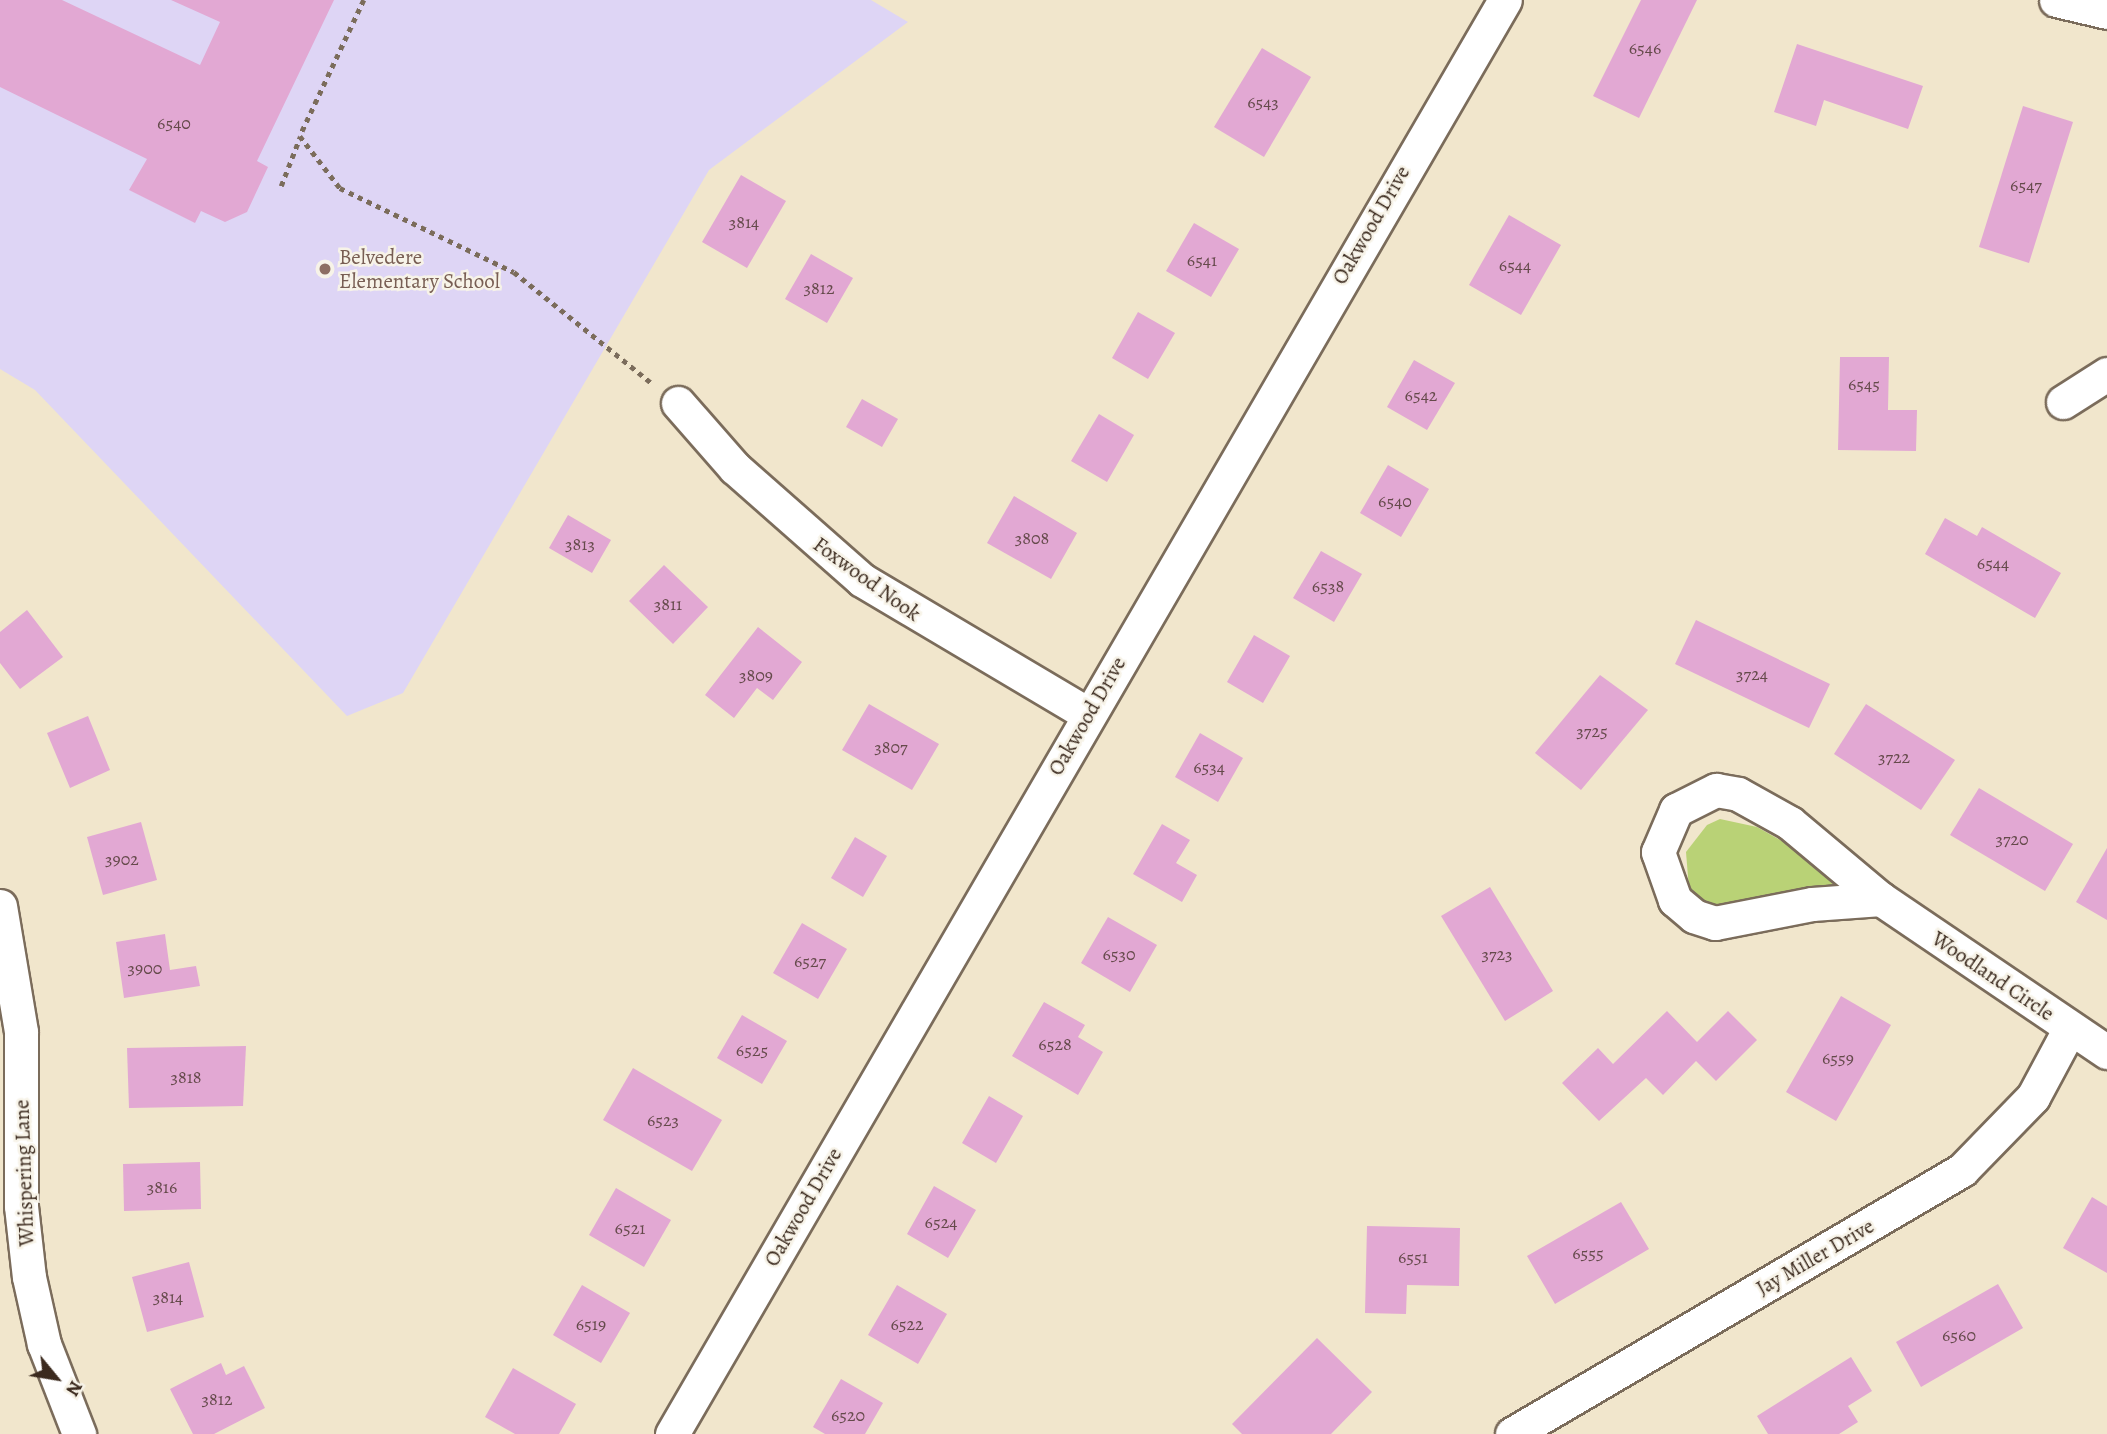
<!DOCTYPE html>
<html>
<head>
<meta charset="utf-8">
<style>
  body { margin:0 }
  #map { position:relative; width:2107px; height:1434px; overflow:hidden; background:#f1e6cc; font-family:Alegreya,serif }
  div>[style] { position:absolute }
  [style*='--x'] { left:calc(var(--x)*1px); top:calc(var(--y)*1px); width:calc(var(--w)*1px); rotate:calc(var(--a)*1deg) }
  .built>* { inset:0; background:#ded5f5 }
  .green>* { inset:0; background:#b9d276 }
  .building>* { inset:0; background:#e2a8d3 }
  .path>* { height:4.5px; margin-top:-2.25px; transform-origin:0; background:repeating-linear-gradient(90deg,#7b6c5b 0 5px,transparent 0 10px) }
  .roads { filter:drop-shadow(2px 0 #7b6c5b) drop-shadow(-2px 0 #7b6c5b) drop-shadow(0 2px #7b6c5b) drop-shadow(0 -2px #7b6c5b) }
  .minor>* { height:33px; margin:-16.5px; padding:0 16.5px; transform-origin:16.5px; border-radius:16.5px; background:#fff }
  .dots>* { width:19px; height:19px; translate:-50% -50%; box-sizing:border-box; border:4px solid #f7f3e8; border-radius:50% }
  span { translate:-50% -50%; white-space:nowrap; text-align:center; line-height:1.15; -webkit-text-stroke:5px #f7f3e8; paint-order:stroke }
  .number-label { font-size:18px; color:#654a4b }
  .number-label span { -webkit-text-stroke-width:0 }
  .street-label { font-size:21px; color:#3b2a1e }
  .education-label { font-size:21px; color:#785e54 }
  .left { translate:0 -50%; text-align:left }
  .north { position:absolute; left:21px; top:1343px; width:70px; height:70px; -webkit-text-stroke:5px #f7f3e8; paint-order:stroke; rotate:120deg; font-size:19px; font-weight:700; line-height:28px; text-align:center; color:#3b2a1e }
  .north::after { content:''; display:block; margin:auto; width:24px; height:32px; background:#3b2a1e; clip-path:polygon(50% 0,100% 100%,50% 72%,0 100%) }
</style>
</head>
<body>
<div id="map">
  <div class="built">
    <i style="clip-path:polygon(0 0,871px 0,908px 22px,709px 170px,403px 693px,347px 716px,35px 390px,0 369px)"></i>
  </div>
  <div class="green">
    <i style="clip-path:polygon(1720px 819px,1757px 827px,1796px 849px,1833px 879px,1832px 885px,1718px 908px,1703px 902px,1689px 889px,1686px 852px,1707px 825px)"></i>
  </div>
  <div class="building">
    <i style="clip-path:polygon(0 0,62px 0,200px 65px,220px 22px,171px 0,334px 0,257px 161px,268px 167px,247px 212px,225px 222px,201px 211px,195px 223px,129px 190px,147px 159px,0 87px)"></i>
    <i style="clip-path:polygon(1641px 0,1697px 0,1639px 118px,1593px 96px)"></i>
    <i style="clip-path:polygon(1797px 44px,1923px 86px,1908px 129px,1824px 100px,1816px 126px,1774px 112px)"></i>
    <i style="clip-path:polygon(1262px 48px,1311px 77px,1264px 157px,1214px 127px)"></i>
    <i style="clip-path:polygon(2023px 106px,2073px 122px,2029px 263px,1979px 247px)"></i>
    <i style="clip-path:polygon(741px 175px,786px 201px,747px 268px,702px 242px)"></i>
    <i style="clip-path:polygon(1509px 215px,1561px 245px,1521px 315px,1469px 285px)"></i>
    <i style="clip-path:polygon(1194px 223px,1239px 249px,1211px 297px,1166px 271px)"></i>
    <i style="clip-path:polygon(811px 254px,853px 278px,827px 323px,785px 299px)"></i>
    <i style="clip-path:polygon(1138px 312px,1175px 333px,1148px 379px,1112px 358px)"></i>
    <i style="clip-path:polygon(1840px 357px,1889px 357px,1888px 410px,1917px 410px,1916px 451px,1838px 450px)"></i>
    <i style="clip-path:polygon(1414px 360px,1455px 383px,1427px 430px,1387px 407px)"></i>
    <i style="clip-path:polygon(862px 399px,898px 419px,882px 447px,846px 427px)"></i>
    <i style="clip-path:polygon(1099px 414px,1134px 435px,1107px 482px,1071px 461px)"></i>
    <i style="clip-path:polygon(1388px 465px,1429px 489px,1401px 537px,1360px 513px)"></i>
    <i style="clip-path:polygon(1014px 496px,1077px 533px,1051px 579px,987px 543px)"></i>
    <i style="clip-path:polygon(568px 515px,611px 540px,592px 573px,549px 548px)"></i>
    <i style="clip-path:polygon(1945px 518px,1977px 536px,1982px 527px,2061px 573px,2035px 618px,1925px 554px)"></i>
    <i style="clip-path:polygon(1321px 551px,1362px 574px,1334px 622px,1293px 598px)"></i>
    <i style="clip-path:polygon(664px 565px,708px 607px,673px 644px,629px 601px)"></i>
    <i style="clip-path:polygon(27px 610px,63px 657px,20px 689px,0 663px,0 632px)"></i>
    <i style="clip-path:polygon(1696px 620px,1830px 684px,1809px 728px,1675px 664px)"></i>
    <i style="clip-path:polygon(758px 627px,802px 662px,773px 700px,757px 688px,734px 718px,705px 695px)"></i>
    <i style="clip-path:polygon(1254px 635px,1290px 656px,1263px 703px,1227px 682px)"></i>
    <i style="clip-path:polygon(1600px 675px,1648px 710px,1581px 790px,1535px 753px)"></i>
    <i style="clip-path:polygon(869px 704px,939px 744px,912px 790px,842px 750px)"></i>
    <i style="clip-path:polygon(1866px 704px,1955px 760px,1921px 810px,1834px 754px)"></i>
    <i style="clip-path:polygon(88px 716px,110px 770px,70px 788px,47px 733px)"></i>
    <i style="clip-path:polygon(1200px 733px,1243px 758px,1218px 802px,1175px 777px)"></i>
    <i style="clip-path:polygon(1979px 788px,2073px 844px,2045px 891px,1950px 835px)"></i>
    <i style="clip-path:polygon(141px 822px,157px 880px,103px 895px,87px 837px)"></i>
    <i style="clip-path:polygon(1162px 824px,1190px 840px,1176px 863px,1197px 875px,1182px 902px,1133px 874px)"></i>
    <i style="clip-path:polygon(855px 837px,887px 856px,863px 897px,831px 878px)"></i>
    <i style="clip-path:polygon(2107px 848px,2107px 920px,2076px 902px)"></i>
    <i style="clip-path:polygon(1490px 887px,1553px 991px,1505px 1021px,1441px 916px)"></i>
    <i style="clip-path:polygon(1108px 917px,1157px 945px,1130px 992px,1081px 963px)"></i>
    <i style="clip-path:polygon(802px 923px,847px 949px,818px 999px,773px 973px)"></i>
    <i style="clip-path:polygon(165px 934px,170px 970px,196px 966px,200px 986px,124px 998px,116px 942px)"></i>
    <i style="clip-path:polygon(1841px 996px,1891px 1025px,1836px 1121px,1786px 1092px)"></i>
    <i style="clip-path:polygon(1044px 1002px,1085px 1025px,1078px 1037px,1103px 1052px,1078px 1095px,1012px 1056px)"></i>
    <i style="clip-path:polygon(1667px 1011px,1697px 1042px,1728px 1011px,1757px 1040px,1716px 1081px,1696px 1061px,1663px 1095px,1646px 1078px,1599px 1121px,1562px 1083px,1598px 1048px,1613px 1064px)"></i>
    <i style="clip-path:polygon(742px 1015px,787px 1041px,762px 1084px,717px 1058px)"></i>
    <i style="clip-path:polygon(246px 1046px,243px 1106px,129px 1108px,127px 1048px)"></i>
    <i style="clip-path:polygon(633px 1068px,722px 1120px,692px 1171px,603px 1120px)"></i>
    <i style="clip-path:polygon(989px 1096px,1023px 1116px,996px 1163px,962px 1143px)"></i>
    <i style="clip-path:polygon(200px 1162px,201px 1209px,124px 1211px,123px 1164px)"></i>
    <i style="clip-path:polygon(934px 1186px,976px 1210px,948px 1258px,907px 1234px)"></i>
    <i style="clip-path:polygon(616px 1188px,671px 1220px,644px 1267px,589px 1235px)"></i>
    <i style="clip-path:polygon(2092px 1197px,2107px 1206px,2107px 1273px,2063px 1248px)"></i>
    <i style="clip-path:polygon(1621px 1202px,1649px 1249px,1555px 1304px,1527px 1256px)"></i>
    <i style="clip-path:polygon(1367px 1226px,1460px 1228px,1459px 1286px,1407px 1285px,1406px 1314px,1365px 1313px)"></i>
    <i style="clip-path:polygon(189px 1262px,204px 1317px,147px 1332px,132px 1277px)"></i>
    <i style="clip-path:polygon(1998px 1284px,2023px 1328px,1921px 1387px,1896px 1342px)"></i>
    <i style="clip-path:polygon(582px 1285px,630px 1313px,601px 1363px,553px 1335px)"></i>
    <i style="clip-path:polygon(897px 1285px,947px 1314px,918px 1364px,868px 1335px)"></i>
    <i style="clip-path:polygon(1317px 1338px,1372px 1392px,1331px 1434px,1242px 1434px,1232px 1424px)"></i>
    <i style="clip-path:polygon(1851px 1357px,1872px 1391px,1848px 1406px,1858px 1422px,1839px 1434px,1768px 1434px,1757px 1416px)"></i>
    <i style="clip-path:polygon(221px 1363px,226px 1375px,244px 1366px,265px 1408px,214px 1434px,193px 1434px,170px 1389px)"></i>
    <i style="clip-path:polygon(513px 1368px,576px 1404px,559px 1434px,515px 1434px,485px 1417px)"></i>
    <i style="clip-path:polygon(841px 1379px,883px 1403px,865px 1434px,825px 1434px,813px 1427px)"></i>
  </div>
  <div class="path">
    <i style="--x:364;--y:0;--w:150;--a:115.2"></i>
    <i style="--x:300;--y:136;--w:66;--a:52.4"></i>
    <i style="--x:340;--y:188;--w:193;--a:25.8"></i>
    <i style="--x:514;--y:272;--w:179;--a:38.9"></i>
    <i style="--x:281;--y:186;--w:53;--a:-68.8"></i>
  </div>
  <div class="roads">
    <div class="minor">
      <i style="--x:2056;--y:0;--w:52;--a:13.2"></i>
      <i style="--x:2063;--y:402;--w:52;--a:-32.5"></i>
      <i style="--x:678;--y:403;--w:86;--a:48.8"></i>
      <i style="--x:735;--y:468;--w:169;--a:41.4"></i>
      <i style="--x:862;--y:580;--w:263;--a:30.7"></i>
      <i style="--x:1716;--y:790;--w:22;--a:10"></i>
      <i style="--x:1738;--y:794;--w:60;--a:29.1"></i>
      <i style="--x:1790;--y:823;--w:119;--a:39.9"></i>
      <i style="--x:1881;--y:899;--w:69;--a:175.9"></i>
      <i style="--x:1812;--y:904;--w:99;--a:168.9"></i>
      <i style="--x:1715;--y:923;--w:22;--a:-162"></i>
      <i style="--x:1694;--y:916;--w:25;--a:-140"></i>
      <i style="--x:1675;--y:900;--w:51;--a:-109.5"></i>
      <i style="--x:1658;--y:852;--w:46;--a:-66.8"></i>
      <i style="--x:1676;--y:810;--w:45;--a:-26.6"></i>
      <i style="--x:1881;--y:899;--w:273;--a:34.1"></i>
      <i style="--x:0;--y:906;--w:128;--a:80.5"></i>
      <i style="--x:21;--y:1032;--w:174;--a:90"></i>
      <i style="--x:21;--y:1206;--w:71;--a:83.6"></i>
      <i style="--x:29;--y:1277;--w:69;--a:77.4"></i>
      <i style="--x:44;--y:1344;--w:97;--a:68.7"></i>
      <i style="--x:672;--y:1434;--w:1658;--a:-59.85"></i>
      <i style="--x:1512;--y:1434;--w:522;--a:-30.4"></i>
      <i style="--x:1962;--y:1170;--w:102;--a:-45.8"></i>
      <i style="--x:2033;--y:1097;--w:78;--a:-61.8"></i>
    </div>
  </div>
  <div class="dots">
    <i style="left:325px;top:269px;background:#8d6e63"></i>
  </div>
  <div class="number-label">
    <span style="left:1645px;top:48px">6546</span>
    <span style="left:1263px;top:102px">6543</span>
    <span style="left:174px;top:123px">6540</span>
    <span style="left:2026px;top:185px">6547</span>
    <span style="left:744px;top:222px">3814</span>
    <span style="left:1202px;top:260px">6541</span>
    <span style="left:1515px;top:265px">6544</span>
    <span style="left:819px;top:288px">3812</span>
    <span style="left:1864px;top:384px">6545</span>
    <span style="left:1421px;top:395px">6542</span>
    <span style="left:1395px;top:501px">6540</span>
    <span style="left:1032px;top:538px">3808</span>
    <span style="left:580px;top:544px">3813</span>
    <span style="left:1993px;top:563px">6544</span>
    <span style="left:1328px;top:586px">6538</span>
    <span style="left:668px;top:604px">3811</span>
    <span style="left:1752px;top:674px">3724</span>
    <span style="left:756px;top:675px">3809</span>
    <span style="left:1592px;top:731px">3725</span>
    <span style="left:891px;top:747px">3807</span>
    <span style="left:1894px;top:757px">3722</span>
    <span style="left:1209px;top:767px">6534</span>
    <span style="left:2012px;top:839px">3720</span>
    <span style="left:122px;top:859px">3902</span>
    <span style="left:1119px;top:954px">6530</span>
    <span style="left:1497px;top:954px">3723</span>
    <span style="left:810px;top:961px">6527</span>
    <span style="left:145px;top:968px">3900</span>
    <span style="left:1055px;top:1044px">6528</span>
    <span style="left:752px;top:1050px">6525</span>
    <span style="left:1838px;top:1058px">6559</span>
    <span style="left:186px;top:1077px">3818</span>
    <span style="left:663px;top:1120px">6523</span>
    <span style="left:162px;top:1187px">3816</span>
    <span style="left:941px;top:1222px">6524</span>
    <span style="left:630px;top:1228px">6521</span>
    <span style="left:1588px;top:1253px">6555</span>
    <span style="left:1413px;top:1257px">6551</span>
    <span style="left:168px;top:1297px">3814</span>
    <span style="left:591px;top:1324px">6519</span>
    <span style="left:907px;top:1324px">6522</span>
    <span style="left:1959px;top:1335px">6560</span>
    <span style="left:217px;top:1399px">3812</span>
    <span style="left:848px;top:1415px">6520</span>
  </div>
  <div class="street-label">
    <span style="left:1371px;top:225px;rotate:-60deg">Oakwood Drive</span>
    <span style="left:867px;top:579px;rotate:36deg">Foxwood Nook</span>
    <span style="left:1087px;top:716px;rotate:-60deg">Oakwood Drive</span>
    <span style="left:1993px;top:976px;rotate:34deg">Woodland Circle</span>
    <span style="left:24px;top:1173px;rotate:-92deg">Whispering Lane</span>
    <span style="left:803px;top:1207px;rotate:-60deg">Oakwood Drive</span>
    <span style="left:1815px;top:1257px;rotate:-30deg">Jay Miller Drive</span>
  </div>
  <div class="education-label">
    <span class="left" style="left:339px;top:269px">Belvedere<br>Elementary School</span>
  </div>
  <div class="north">N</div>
</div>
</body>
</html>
